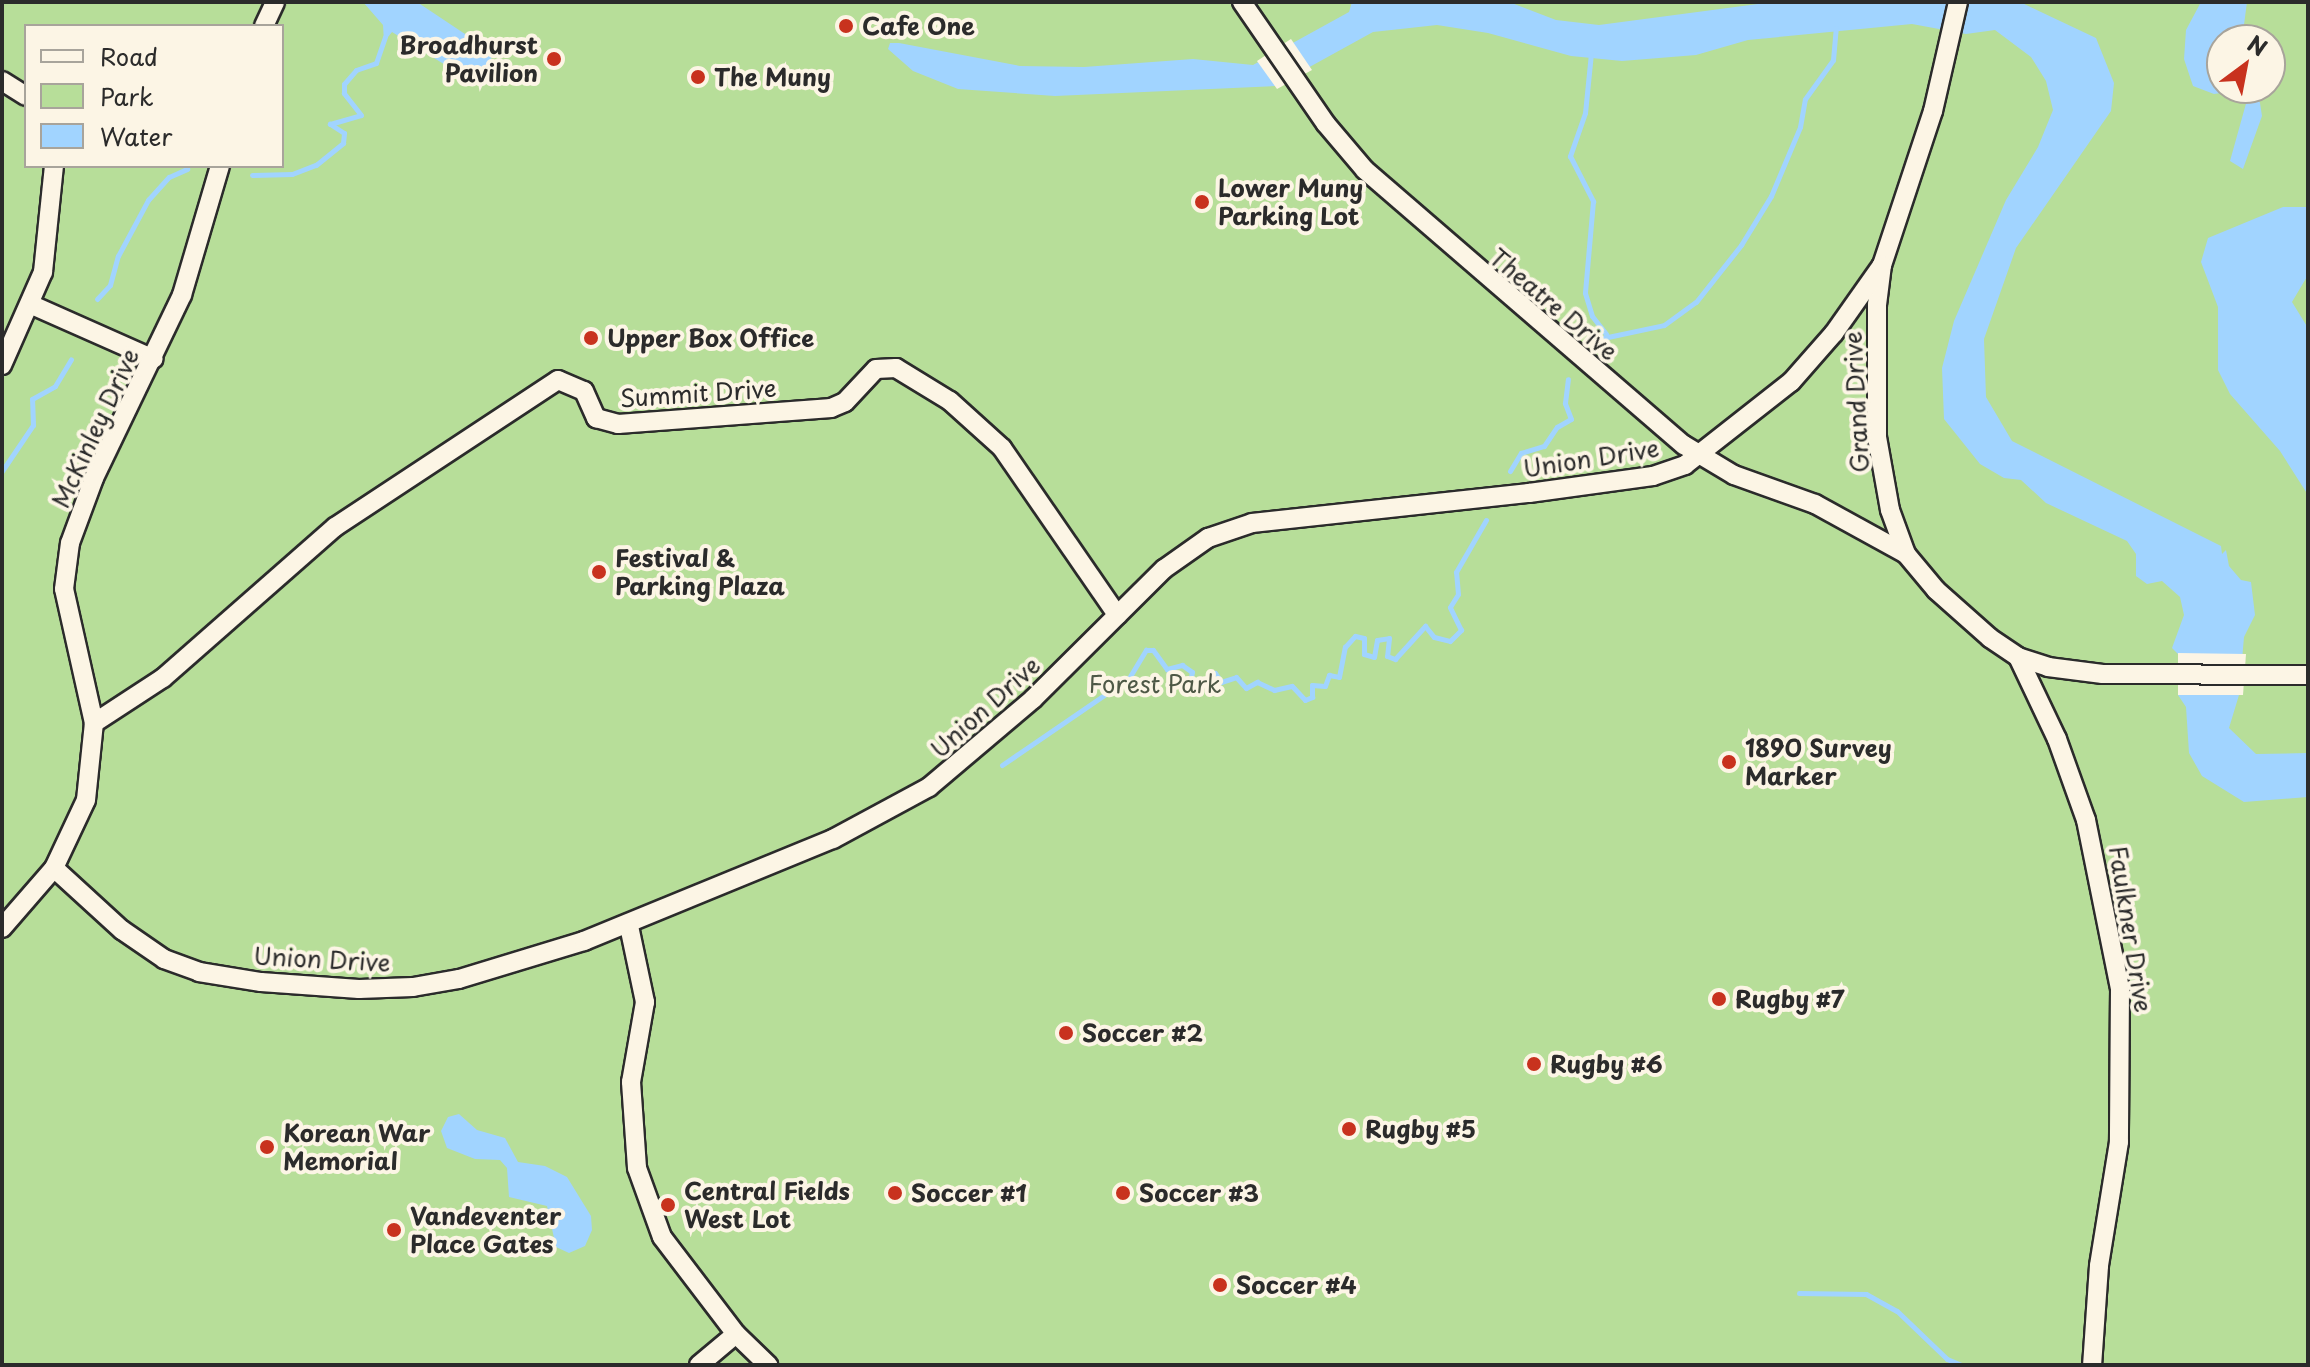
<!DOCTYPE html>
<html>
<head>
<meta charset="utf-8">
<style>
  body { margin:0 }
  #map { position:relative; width:2310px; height:1367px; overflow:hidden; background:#fcf5e5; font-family:"Playpen Sans",sans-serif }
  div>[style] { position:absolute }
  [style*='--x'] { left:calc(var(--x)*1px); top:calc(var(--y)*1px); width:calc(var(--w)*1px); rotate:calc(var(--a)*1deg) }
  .green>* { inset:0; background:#b7de99 }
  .water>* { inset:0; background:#a1d4ff }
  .pier>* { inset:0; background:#fcf5e5 }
  .stream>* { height:5px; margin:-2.5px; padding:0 2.5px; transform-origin:2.5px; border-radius:2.5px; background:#a1d4ff }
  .roads { filter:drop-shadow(2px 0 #2b2b2b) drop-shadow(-2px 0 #2b2b2b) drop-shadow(0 2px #2b2b2b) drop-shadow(0 -2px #2b2b2b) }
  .minor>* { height:18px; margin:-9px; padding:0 9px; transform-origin:9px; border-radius:9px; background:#fcf5e5 }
  .dots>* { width:22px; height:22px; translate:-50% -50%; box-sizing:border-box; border:4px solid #fcf5e5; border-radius:50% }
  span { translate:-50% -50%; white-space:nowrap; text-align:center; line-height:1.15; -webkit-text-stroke:8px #fcf5e5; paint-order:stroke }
  .poi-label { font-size:24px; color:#2b2b2b; font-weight:700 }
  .left { translate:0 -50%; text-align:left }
  .right { translate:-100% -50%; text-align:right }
  .street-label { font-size:24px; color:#2b2b2b }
  .park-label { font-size:24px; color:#4e5846 }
  .frame { position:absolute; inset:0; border:4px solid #2b2b2b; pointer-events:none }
  .legend { position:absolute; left:24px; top:24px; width:260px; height:144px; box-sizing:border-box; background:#fcf5e5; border:2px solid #a8a49b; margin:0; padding:10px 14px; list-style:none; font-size:24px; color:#2b2b2b }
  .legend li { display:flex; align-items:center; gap:16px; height:40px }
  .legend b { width:40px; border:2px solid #a8a49b }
  .north { position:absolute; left:2206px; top:24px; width:80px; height:80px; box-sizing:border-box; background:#fcf5e5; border:2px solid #a8a49b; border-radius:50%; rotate:32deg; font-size:22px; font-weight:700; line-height:32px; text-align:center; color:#2b2b2b }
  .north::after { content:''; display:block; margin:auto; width:28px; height:36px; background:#c8321e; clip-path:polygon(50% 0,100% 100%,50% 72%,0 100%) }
</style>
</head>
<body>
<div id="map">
  <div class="green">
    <i style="clip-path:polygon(evenodd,2px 2px,2308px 2px,2308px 1365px,2px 1365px,2px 2px,26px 26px,282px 26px,282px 166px,26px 166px,26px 26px,2px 2px,2222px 40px,2270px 40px,2270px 88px,2222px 88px,2222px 40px)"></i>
  </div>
  <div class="water">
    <i style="clip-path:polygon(363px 2px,417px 2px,489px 50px,494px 69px,490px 79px,476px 84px,392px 32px,384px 42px,383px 25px)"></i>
    <i style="clip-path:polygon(1352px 2px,1509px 2px,1556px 20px,1599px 25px,1773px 2px,2020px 2px,2096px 38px,2114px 83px,2111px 111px,2016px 248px,1984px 339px,1986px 397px,2012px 441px,2221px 546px,2222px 554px,2226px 550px,2229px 566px,2241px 580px,2251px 582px,2255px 615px,2244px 637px,2239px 695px,2229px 728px,2256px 754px,2308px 753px,2308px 797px,2244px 802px,2202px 776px,2189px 753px,2186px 707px,2178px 695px,2178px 654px,2172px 648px,2184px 615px,2180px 597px,2162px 581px,2147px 584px,2136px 576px,2136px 554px,2127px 541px,2046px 503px,2021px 480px,2004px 478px,1980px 464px,1944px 419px,1942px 368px,1954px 321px,2006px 200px,2038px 147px,2053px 110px,2046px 81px,2031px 57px,1995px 30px,1966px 34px,1912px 24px,1748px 40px,1696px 55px,1622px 61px,1571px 56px,1488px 33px,1437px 25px,1373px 32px,1275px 86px,1055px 96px,958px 89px,913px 71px,888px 49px,890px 43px,899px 43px,1020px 66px,1084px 67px,1193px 59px,1253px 65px,1349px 12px)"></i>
    <i style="clip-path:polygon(2201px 2px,2247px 2px,2242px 40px,2222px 40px,2222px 88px,2254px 88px,2260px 103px,2262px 116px,2243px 169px,2230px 161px,2247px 100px,2236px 91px,2214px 94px,2193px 86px,2184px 59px,2186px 30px)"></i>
    <i style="clip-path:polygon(2283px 207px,2308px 207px,2308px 275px,2292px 302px,2308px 328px,2308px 495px,2280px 451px,2230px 394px,2218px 370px,2218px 307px,2201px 262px,2208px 238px)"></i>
    <i style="clip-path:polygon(459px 1114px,477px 1130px,505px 1138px,518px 1162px,545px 1166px,567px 1177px,591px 1216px,592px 1230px,585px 1246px,569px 1253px,556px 1247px,547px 1206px,509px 1197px,507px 1168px,500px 1160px,475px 1159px,447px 1148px,441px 1131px,448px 1117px)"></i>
  </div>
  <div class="pier">
    <i style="clip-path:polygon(1291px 39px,1312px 70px,1277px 89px,1257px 61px)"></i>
    <i style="clip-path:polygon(2178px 653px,2246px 654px,2243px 695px,2178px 695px)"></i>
  </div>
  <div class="stream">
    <i style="--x:1591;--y:53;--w:60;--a:95.7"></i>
    <i style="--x:1585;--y:113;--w:46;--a:109.2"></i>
    <i style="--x:1570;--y:156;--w:51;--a:62.9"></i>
    <i style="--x:1593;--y:201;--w:92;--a:95"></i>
    <i style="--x:1585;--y:293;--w:24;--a:73"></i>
    <i style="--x:1592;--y:316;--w:23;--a:52"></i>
    <i style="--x:252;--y:175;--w:40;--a:-1.4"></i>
    <i style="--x:292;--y:174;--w:26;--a:-21"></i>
    <i style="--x:316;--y:165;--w:35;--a:-39"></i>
    <i style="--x:343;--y:143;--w:10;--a:-84"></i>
    <i style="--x:344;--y:133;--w:17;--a:-147"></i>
    <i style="--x:330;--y:124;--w:32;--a:-16"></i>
    <i style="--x:361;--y:115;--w:28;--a:-128"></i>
    <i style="--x:344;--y:93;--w:9;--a:-90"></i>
    <i style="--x:344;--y:84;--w:18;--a:-49"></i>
    <i style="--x:356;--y:70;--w:21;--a:-19"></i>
    <i style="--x:376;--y:63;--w:28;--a:-71"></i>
    <i style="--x:97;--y:299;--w:19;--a:-47"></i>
    <i style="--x:110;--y:285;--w:30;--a:-75"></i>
    <i style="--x:118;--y:256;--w:64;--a:-61.8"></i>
    <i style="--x:148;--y:200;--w:31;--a:-48"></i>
    <i style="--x:169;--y:177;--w:20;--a:-24"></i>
    <i style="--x:1603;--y:338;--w:62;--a:-12"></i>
    <i style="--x:1664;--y:325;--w:39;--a:-36"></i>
    <i style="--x:1696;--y:302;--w:73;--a:-51.7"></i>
    <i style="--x:1741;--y:245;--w:57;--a:-58.5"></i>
    <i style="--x:1771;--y:196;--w:75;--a:-67.2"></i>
    <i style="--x:1800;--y:127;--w:28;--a:-80"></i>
    <i style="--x:1805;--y:99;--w:48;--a:-54.3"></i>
    <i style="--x:1833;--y:60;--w:32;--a:-85"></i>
    <i style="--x:2;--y:471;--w:55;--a:-56"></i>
    <i style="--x:33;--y:425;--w:26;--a:-92"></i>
    <i style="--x:32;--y:399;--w:26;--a:-29"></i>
    <i style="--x:55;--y:386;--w:31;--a:-59"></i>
    <i style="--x:1510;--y:471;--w:21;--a:-59"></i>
    <i style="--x:1521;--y:453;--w:24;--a:-17"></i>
    <i style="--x:1544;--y:446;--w:23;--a:-56"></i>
    <i style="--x:1557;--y:427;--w:16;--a:-30"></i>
    <i style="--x:1571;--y:419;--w:17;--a:-111"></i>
    <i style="--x:1565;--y:403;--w:24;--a:-83"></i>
    <i style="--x:1002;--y:765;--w:154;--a:-34.4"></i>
    <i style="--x:1129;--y:678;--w:33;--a:-59"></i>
    <i style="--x:1146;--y:650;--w:7;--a:0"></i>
    <i style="--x:1153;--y:650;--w:24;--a:54"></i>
    <i style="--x:1167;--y:669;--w:16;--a:-15"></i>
    <i style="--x:1182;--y:665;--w:12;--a:35"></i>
    <i style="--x:1192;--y:672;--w:16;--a:101"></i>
    <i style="--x:1189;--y:688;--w:8;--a:23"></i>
    <i style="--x:1196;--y:691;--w:26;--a:-43"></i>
    <i style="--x:1215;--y:673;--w:11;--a:56"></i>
    <i style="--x:1221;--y:682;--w:16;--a:-18"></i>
    <i style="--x:1236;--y:677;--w:15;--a:48"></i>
    <i style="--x:1246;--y:688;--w:13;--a:-29"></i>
    <i style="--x:1257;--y:682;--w:19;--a:25"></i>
    <i style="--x:1274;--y:690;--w:18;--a:-13"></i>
    <i style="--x:1292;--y:686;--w:19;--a:47"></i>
    <i style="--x:1305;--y:700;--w:8;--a:-23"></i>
    <i style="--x:1312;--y:697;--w:12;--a:-90"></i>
    <i style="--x:1312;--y:685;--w:13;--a:4"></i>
    <i style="--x:1325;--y:686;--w:12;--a:-70"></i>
    <i style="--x:1329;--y:675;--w:10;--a:11"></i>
    <i style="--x:1339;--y:677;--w:31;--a:-79"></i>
    <i style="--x:1345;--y:647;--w:15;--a:-48"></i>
    <i style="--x:1355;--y:636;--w:9;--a:13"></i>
    <i style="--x:1364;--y:638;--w:16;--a:90"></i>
    <i style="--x:1364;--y:654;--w:10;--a:17"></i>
    <i style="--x:1374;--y:657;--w:17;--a:-80"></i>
    <i style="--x:1377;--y:640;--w:12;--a:-9"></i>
    <i style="--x:1389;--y:638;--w:18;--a:96"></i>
    <i style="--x:1387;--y:656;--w:9;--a:21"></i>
    <i style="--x:1395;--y:659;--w:45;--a:-47.7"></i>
    <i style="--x:1425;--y:626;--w:14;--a:51"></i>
    <i style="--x:1434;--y:637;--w:16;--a:14"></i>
    <i style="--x:1450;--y:641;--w:16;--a:-45"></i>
    <i style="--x:1461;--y:630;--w:25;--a:-116"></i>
    <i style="--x:1450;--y:607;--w:15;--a:-58"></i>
    <i style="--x:1458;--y:594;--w:22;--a:-95"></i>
    <i style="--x:1456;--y:572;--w:60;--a:-60"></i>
    <i style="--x:1799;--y:1293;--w:67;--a:0.9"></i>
    <i style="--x:1866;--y:1294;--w:35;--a:29"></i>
    <i style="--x:1897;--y:1311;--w:69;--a:43.8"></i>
    <i style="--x:1947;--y:1359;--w:15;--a:23"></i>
  </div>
  <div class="roads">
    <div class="minor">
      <i style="--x:1242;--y:2;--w:148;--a:55.5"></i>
      <i style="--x:1326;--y:124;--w:60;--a:49.7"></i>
      <i style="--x:1365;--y:170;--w:421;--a:40.8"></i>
      <i style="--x:1684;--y:445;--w:58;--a:31"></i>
      <i style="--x:1734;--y:475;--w:86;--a:19.7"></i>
      <i style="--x:1815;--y:504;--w:104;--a:28.8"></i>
      <i style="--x:1958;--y:2;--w:112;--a:102.9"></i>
      <i style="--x:1933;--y:111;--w:162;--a:108.3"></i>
      <i style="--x:1882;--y:265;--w:40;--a:97.1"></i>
      <i style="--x:1877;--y:305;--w:132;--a:90"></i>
      <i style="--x:1877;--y:437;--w:74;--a:79.9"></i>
      <i style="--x:1890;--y:510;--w:47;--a:70"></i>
      <i style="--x:1906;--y:554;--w:47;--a:50.2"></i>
      <i style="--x:1936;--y:590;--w:72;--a:41.6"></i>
      <i style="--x:1990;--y:638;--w:34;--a:34"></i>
      <i style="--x:2018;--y:657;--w:32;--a:18"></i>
      <i style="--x:2048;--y:667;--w:55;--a:7.3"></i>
      <i style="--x:2103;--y:674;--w:205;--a:0.3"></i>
      <i style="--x:264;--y:26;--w:26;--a:-65"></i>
      <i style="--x:2;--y:81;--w:28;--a:32"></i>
      <i style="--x:32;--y:305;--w:133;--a:23.9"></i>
      <i style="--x:2;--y:365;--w:102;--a:-66.2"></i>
      <i style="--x:43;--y:272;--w:107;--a:-84.1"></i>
      <i style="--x:2018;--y:657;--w:91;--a:64.6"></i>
      <i style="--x:2057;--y:739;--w:86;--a:70.3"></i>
      <i style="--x:2086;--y:820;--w:172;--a:78.6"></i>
      <i style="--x:2120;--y:989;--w:153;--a:90.4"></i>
      <i style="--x:2119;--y:1142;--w:126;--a:99.2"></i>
      <i style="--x:2099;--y:1266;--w:99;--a:94"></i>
      <i style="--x:94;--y:723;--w:82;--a:-33.1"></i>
      <i style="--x:163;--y:678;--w:229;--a:-41.3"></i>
      <i style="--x:335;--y:527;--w:267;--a:-33.4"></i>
      <i style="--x:558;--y:380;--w:28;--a:23"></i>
      <i style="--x:584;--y:391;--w:30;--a:66"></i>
      <i style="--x:596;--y:418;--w:23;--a:15"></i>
      <i style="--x:618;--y:424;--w:214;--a:-4.3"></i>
      <i style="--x:831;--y:408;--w:15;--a:-23"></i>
      <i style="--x:845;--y:402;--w:45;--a:-46.8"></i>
      <i style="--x:876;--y:369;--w:20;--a:-3"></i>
      <i style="--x:896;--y:368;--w:63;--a:31.4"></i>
      <i style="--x:950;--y:401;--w:70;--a:42.1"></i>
      <i style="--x:1002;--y:448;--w:203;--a:55.4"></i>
      <i style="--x:54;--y:868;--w:92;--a:42.4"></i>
      <i style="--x:122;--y:930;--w:51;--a:34.6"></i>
      <i style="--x:164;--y:959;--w:37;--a:20"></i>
      <i style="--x:199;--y:972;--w:63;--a:9.2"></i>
      <i style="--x:261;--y:982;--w:98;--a:4.1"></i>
      <i style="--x:359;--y:989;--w:54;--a:-2.1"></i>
      <i style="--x:413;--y:987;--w:47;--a:-9.9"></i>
      <i style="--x:459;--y:979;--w:131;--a:-16.9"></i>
      <i style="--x:584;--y:941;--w:269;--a:-22.3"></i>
      <i style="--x:833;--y:839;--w:109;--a:-28.4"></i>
      <i style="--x:929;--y:787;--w:136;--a:-40.2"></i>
      <i style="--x:1033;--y:699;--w:185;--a:-44.8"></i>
      <i style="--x:1164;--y:569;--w:54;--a:-35.2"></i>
      <i style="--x:1208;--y:538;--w:46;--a:-18.8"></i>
      <i style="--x:1252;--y:523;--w:279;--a:-6.2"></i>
      <i style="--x:1529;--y:493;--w:125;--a:-7.8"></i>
      <i style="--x:1653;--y:476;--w:34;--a:-19"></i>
      <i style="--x:1685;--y:465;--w:135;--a:-38.1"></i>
      <i style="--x:1791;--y:382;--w:65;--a:-48.7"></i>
      <i style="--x:1834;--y:333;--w:83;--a:-54.8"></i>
      <i style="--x:629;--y:926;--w:78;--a:78.1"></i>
      <i style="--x:645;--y:1002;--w:81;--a:99.9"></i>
      <i style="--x:631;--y:1082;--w:86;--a:86"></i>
      <i style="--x:637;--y:1168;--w:73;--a:70.1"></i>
      <i style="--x:662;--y:1237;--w:122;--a:52.7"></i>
      <i style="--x:2;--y:928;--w:79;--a:-49.1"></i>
      <i style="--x:54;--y:868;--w:75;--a:-64.8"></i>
      <i style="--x:86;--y:800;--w:77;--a:-84.1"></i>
      <i style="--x:94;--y:723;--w:137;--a:-102.6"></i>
      <i style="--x:64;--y:589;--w:46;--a:-82.6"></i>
      <i style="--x:70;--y:543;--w:69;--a:-69.7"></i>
      <i style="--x:94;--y:478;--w:203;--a:-64.3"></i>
      <i style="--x:182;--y:295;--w:134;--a:-73.6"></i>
      <i style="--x:699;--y:1365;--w:48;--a:-40"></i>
      <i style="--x:736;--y:1334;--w:45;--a:44.1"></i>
    </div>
  </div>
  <div class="dots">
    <i style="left:846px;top:26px;background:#c8321e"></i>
    <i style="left:554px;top:59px;background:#c8321e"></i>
    <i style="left:698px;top:77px;background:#c8321e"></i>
    <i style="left:1202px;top:202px;background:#c8321e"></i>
    <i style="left:591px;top:338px;background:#c8321e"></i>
    <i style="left:599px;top:572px;background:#c8321e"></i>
    <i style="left:1729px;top:762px;background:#c8321e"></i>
    <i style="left:1719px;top:999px;background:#c8321e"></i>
    <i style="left:1066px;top:1033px;background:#c8321e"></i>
    <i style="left:1534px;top:1064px;background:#c8321e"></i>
    <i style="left:1349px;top:1129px;background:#c8321e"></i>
    <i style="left:267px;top:1147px;background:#c8321e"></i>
    <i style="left:895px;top:1193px;background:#c8321e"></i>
    <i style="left:1123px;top:1193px;background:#c8321e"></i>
    <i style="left:668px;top:1205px;background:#c8321e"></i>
    <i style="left:394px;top:1230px;background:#c8321e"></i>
    <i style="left:1220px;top:1285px;background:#c8321e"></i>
  </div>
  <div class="poi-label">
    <span class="left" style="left:862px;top:26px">Cafe One</span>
    <span class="right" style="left:538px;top:59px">Broadhurst<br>Pavilion</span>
    <span class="left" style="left:714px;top:77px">The Muny</span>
    <span class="left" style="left:1218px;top:202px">Lower Muny<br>Parking Lot</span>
    <span class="left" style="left:607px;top:338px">Upper Box Office</span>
    <span class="left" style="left:615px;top:572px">Festival &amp;<br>Parking Plaza</span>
    <span class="left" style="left:1745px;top:762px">1890 Survey<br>Marker</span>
    <span class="left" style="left:1735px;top:999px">Rugby #7</span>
    <span class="left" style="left:1082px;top:1033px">Soccer #2</span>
    <span class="left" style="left:1550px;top:1064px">Rugby #6</span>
    <span class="left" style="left:1365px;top:1129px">Rugby #5</span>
    <span class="left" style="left:283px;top:1147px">Korean War<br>Memorial</span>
    <span class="left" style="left:684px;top:1205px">Central Fields<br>West Lot</span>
    <span class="left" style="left:911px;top:1193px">Soccer #1</span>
    <span class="left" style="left:1139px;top:1193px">Soccer #3</span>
    <span class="left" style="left:410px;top:1230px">Vandeventer<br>Place Gates</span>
    <span class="left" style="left:1236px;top:1285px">Soccer #4</span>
  </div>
  <div class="street-label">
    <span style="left:1554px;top:304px;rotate:40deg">Theatre Drive</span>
    <span style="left:698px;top:393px;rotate:-4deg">Summit Drive</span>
    <span style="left:1856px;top:402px;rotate:-93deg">Grand Drive</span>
    <span style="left:95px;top:428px;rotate:-65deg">McKinley Drive</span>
    <span style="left:1591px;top:458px;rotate:-9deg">Union Drive</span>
    <span style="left:985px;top:707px;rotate:-42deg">Union Drive</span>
    <span style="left:2131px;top:929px;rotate:81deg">Faulkner Drive</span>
    <span style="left:322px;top:959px;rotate:3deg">Union Drive</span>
  </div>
  <div class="park-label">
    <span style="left:1155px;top:684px">Forest Park</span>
  </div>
  <div class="frame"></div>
  <ul class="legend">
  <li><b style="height:10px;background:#fcf5e5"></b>Road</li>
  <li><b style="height:22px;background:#b7de99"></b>Park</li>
  <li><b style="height:22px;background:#a1d4ff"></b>Water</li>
  </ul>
  <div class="north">N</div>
</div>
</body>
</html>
